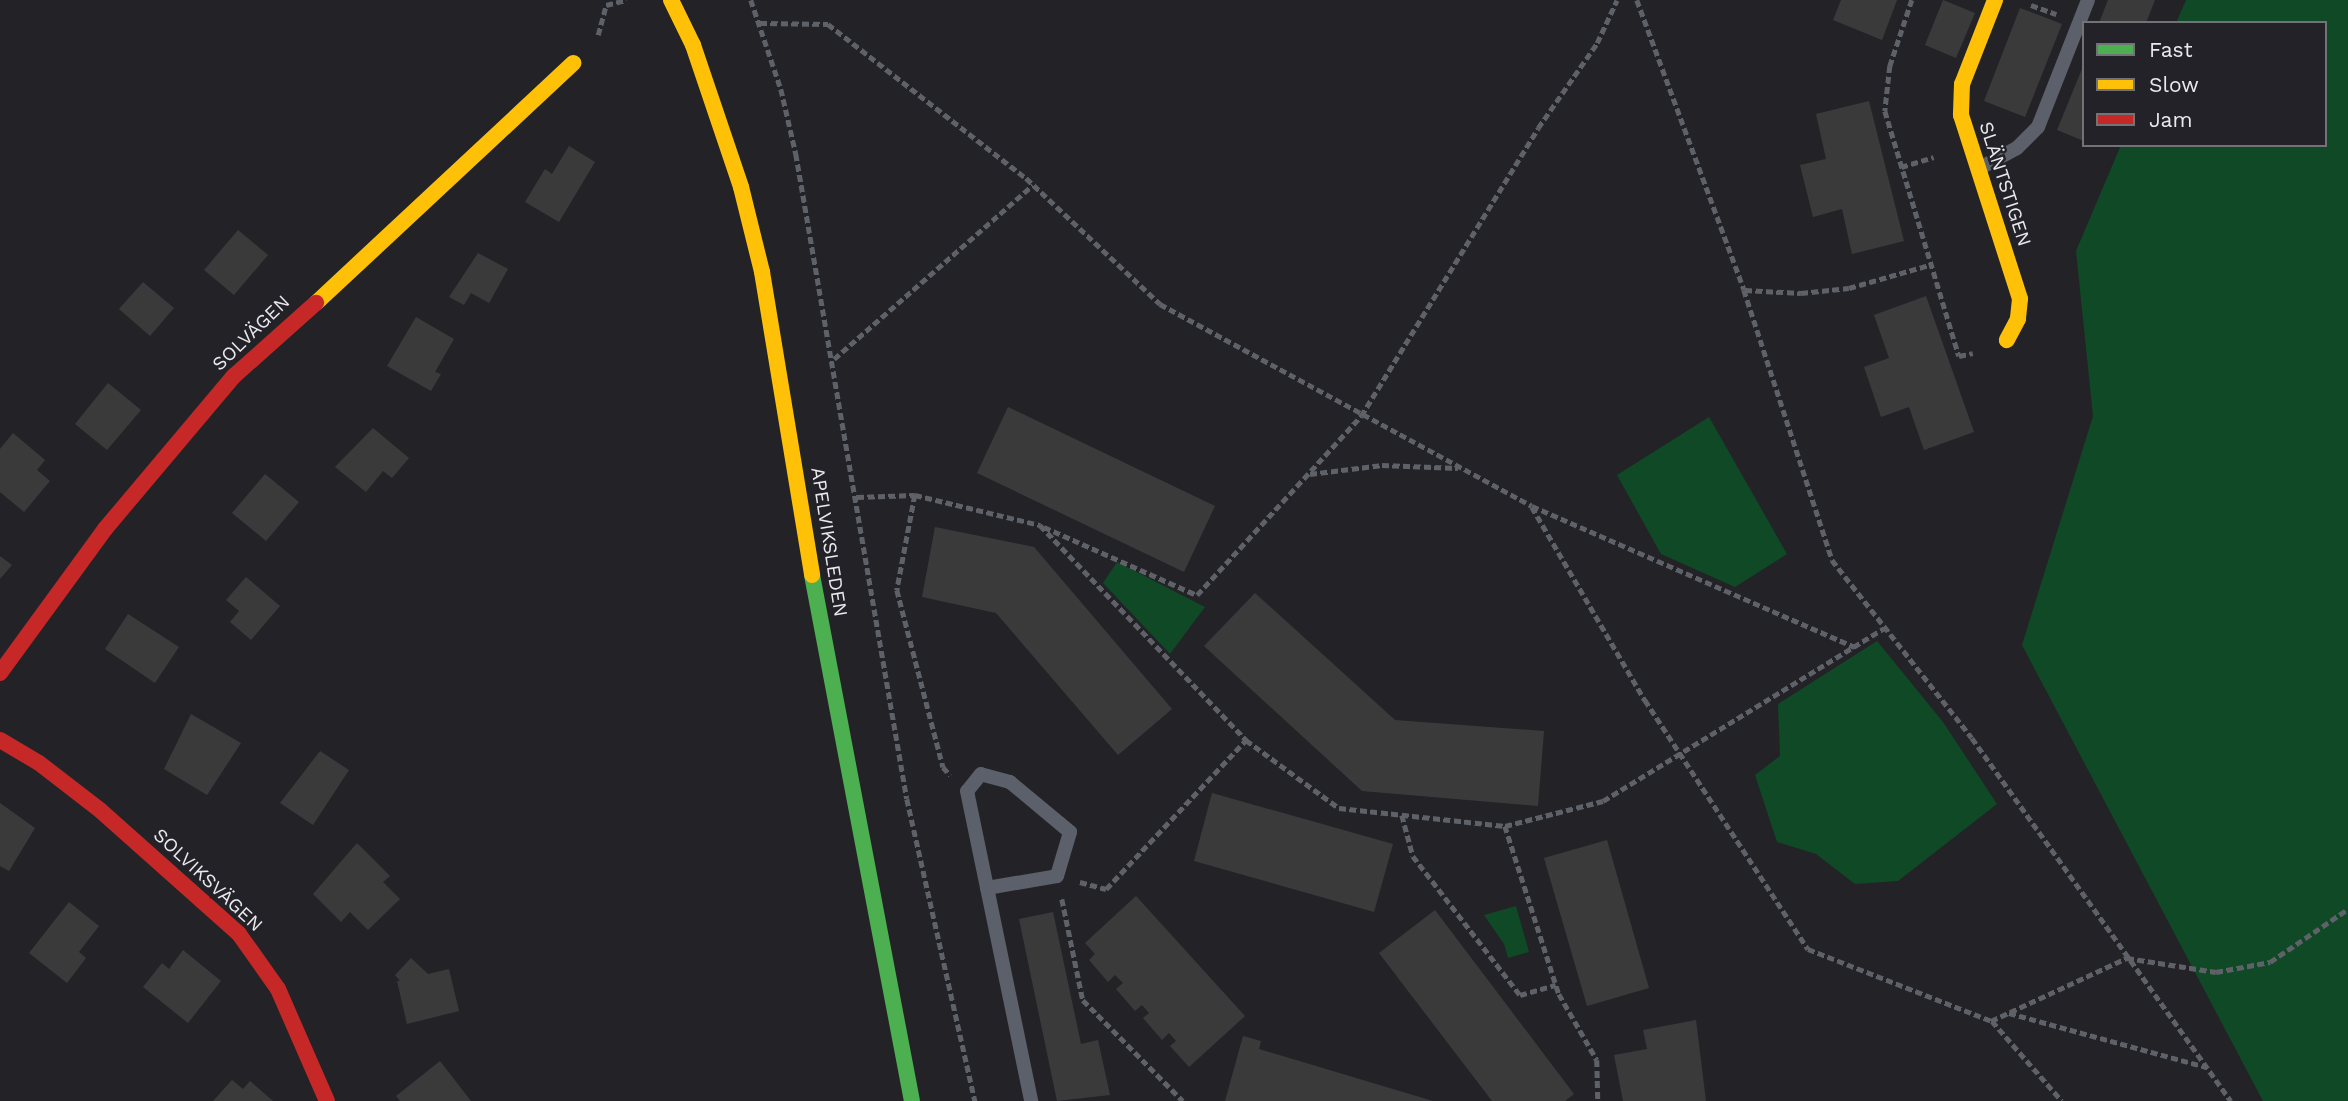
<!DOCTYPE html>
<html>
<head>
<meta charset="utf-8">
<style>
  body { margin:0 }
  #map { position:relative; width:2348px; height:1101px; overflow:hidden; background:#232327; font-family:"Work Sans",sans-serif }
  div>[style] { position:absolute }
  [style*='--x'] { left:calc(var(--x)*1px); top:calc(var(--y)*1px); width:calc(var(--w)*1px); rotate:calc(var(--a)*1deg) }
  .green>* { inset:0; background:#0f4925 }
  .building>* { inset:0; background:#3b3a3b }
  .path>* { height:4.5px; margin-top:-2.25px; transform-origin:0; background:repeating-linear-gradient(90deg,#5e6168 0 7px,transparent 0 10.5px) }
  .lane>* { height:14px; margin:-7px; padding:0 7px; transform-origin:7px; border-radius:7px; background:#5c606a }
  .fast>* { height:16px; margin:-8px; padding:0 8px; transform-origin:8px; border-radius:8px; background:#4caf50 }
  .slow>* { height:16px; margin:-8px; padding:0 8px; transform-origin:8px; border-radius:8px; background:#ffc107 }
  .jam>* { height:16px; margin:-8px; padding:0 8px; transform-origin:8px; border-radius:8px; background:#c62828 }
  span { translate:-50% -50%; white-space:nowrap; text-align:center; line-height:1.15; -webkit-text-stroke:5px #222228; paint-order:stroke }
  .street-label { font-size:19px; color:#eaeaee }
  .legend { position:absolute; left:2082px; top:21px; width:245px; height:126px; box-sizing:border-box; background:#222228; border:2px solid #727277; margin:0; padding:9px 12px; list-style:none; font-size:21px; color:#eaeaee }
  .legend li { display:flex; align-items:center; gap:14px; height:35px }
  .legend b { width:35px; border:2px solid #727277 }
</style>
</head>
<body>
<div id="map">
  <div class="green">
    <i style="clip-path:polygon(2186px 0,2348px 0,2348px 1101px,2263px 1101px,2022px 645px,2093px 416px,2076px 251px,2121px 145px,2325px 145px,2325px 23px,2176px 23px)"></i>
    <i style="clip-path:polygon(1709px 417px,1787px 554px,1735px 587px,1661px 554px,1617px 475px)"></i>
    <i style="clip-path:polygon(1117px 562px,1205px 607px,1170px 654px,1103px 583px)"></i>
    <i style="clip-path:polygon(1877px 641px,1943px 722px,1997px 804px,1898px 881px,1855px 884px,1816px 854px,1777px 842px,1755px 775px,1780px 756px,1778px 704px)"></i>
    <i style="clip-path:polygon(1516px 906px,1529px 952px,1508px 958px,1504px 944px,1484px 915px)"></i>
  </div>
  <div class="building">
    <i style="clip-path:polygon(1841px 0,1897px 0,1882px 40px,1833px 20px)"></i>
    <i style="clip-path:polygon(1943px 0,1975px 13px,1956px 58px,1925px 45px)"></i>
    <i style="clip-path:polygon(2108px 0,2155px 0,2146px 23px,2099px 23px)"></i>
    <i style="clip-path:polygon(2020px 8px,2062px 24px,2025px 117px,1984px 101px)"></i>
    <i style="clip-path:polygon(2084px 64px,2084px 141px,2057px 130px)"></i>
    <i style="clip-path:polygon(1869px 101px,1904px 241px,1852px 254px,1842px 209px,1813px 217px,1800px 165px,1826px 159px,1816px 114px)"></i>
    <i style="clip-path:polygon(569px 146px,595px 162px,559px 222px,525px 202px,545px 169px,552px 174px)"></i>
    <i style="clip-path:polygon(238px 230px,268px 255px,234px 295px,204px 270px)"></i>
    <i style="clip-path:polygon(478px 253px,508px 269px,489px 303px,471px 293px,464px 305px,449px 297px)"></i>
    <i style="clip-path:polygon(143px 282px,174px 308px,150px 336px,119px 309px)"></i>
    <i style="clip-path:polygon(1926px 296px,1974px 432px,1924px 450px,1909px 407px,1881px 417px,1864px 367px,1889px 358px,1874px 315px)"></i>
    <i style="clip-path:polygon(416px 317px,454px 339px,435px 372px,441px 374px,431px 391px,387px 366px)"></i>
    <i style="clip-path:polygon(108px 383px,141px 410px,107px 450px,75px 424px)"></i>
    <i style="clip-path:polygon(1008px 407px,1215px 506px,1184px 572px,977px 473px)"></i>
    <i style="clip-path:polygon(373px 428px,409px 458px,392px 478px,383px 471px,366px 492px,335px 467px)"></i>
    <i style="clip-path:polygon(13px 433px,45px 460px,37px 470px,50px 481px,24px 512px,0 492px,0 449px)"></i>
    <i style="clip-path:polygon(265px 474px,299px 502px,266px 541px,232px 513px)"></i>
    <i style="clip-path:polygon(935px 527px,1034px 547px,1172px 709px,1118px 755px,996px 613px,922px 597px)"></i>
    <i style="clip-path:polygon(0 556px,12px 565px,0 579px)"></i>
    <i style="clip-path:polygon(246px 577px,280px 606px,251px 640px,230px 622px,239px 611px,226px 600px)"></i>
    <i style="clip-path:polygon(1255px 593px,1395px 720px,1544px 731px,1538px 806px,1362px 791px,1204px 646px)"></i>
    <i style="clip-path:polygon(128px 614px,179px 647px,155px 683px,105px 649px)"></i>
    <i style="clip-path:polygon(191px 714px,241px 743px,207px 795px,164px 769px)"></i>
    <i style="clip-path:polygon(320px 751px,349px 770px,313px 825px,280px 803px)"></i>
    <i style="clip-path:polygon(1212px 793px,1393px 844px,1374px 912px,1194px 861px)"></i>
    <i style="clip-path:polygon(0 803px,35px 828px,9px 871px,0 866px)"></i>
    <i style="clip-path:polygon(1607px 840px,1649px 988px,1587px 1006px,1544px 858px)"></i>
    <i style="clip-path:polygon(357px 843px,390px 876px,383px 882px,400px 899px,368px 930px,350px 912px,341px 922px,313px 894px)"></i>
    <i style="clip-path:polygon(1136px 896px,1245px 1016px,1189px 1067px,1170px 1046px,1176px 1041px,1169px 1033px,1162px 1040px,1143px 1018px,1149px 1013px,1142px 1005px,1135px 1011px,1116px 989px,1123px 983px,1115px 975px,1108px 982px,1089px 960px,1095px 954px,1085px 943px)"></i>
    <i style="clip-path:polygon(69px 902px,99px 926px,79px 952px,86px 958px,67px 983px,29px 953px)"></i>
    <i style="clip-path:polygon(1435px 910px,1574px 1094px,1565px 1101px,1492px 1101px,1379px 953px)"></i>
    <i style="clip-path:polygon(1053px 912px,1081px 1044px,1098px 1040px,1110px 1095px,1057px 1101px,1019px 919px)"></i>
    <i style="clip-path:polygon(183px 950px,221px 981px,188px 1023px,143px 987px,162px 963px,169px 969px)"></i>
    <i style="clip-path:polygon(411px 958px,428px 974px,449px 969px,459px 1011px,407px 1024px,397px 981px,400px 981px,395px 975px)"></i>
    <i style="clip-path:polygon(1696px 1020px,1706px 1101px,1623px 1101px,1614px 1055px,1647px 1049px,1643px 1030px)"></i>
    <i style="clip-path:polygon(1243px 1036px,1261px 1041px,1259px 1049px,1433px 1101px,1225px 1101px)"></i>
    <i style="clip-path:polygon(440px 1061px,471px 1101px,400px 1101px,396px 1096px)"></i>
    <i style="clip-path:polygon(232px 1080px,243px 1089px,250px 1081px,273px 1101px,213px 1101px)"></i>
  </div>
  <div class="path">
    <i style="--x:751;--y:0;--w:94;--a:71.4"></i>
    <i style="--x:781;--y:89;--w:67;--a:77"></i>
    <i style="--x:796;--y:154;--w:654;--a:80.24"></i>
    <i style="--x:907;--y:799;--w:310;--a:77.3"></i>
    <i style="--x:1637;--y:0;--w:309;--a:69.7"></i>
    <i style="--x:1744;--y:290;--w:284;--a:71.9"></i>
    <i style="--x:1832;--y:560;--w:226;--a:51.8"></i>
    <i style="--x:1972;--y:738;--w:446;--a:54.5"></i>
    <i style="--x:1912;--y:0;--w:70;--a:108.4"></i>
    <i style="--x:1890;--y:66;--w:45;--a:96.3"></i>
    <i style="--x:1885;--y:111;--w:256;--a:73.2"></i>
    <i style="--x:1959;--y:356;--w:14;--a:-12"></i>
    <i style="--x:2031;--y:5;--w:27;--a:20"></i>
    <i style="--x:760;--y:23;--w:68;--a:0.8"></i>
    <i style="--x:828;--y:24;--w:251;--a:37.9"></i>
    <i style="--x:1026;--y:178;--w:184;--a:43.2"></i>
    <i style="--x:1160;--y:304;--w:423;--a:28.5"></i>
    <i style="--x:1532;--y:506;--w:352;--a:23.6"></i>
    <i style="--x:598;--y:35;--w:31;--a:-75"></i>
    <i style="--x:606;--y:5;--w:21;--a:-14"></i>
    <i style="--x:1901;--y:167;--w:34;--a:-17"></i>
    <i style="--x:1745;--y:290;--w:56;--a:3.1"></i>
    <i style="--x:1801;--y:293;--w:48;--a:-5.9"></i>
    <i style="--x:1849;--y:288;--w:83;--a:-16"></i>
    <i style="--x:834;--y:359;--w:264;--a:-41.2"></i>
    <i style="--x:1310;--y:474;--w:73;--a:-7.1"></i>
    <i style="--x:1382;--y:465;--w:76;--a:2.3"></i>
    <i style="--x:915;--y:495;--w:97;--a:100.7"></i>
    <i style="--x:897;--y:590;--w:183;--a:75.4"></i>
    <i style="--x:943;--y:767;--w:11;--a:49"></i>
    <i style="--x:857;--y:497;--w:58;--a:-2"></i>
    <i style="--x:915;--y:495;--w:129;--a:13.5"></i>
    <i style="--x:1040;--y:525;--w:298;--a:46.2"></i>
    <i style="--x:1246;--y:740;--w:115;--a:36.2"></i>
    <i style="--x:1339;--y:808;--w:167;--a:6.2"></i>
    <i style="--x:1505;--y:826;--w:176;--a:72.2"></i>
    <i style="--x:1559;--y:994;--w:76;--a:60.1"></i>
    <i style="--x:1597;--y:1060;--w:41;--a:88.6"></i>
    <i style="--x:1532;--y:507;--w:224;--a:59.7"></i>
    <i style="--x:1645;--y:700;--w:298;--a:56.8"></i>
    <i style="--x:1808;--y:949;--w:198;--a:21.4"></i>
    <i style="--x:1992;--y:1021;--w:106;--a:48.8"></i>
    <i style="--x:1044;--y:527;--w:167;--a:24"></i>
    <i style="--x:1197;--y:595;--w:243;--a:-47.5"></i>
    <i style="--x:1361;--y:416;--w:338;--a:-58.4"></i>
    <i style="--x:1538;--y:128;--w:103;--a:-55.2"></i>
    <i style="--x:1597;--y:43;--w:47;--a:-65.1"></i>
    <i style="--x:1402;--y:815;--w:42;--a:75"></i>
    <i style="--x:1413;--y:856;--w:175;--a:52.4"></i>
    <i style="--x:1520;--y:995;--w:37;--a:-16"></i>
    <i style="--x:1505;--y:826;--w:101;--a:-14.3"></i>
    <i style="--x:1603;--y:801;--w:329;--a:-31.6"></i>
    <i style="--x:1080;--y:882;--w:27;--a:15"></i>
    <i style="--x:1106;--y:889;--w:204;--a:-46.8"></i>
    <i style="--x:1062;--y:899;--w:103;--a:78.3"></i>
    <i style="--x:1083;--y:1000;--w:142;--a:45.3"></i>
    <i style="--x:2009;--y:1013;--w:204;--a:15.3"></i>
    <i style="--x:1991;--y:1021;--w:150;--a:-24.9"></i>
    <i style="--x:2127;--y:958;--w:90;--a:8.9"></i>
    <i style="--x:2216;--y:972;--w:55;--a:-10.5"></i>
    <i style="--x:2270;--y:962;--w:94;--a:-34.2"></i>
  </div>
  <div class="lane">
    <i style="--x:1980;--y:168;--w:42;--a:-28.4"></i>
    <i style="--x:2017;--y:148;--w:30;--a:-45"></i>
    <i style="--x:2038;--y:127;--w:136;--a:-68.5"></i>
    <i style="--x:987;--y:888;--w:71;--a:-9.7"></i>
    <i style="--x:1057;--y:876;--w:46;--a:-73.5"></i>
    <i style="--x:1070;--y:832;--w:78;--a:-140.2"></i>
    <i style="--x:1010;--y:782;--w:30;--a:-165"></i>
    <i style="--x:981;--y:774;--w:22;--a:129"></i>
    <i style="--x:967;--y:791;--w:317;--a:78.3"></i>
  </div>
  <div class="fast">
    <i style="--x:812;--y:575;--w:535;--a:79.24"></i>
  </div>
  <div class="slow">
    <i style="--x:671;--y:0;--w:50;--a:63.9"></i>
    <i style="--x:693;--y:45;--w:150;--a:71.3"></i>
    <i style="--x:741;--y:187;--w:88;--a:76.1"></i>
    <i style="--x:762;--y:272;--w:307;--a:80.6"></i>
    <i style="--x:1995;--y:0;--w:90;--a:111.4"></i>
    <i style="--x:1962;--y:84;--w:31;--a:92"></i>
    <i style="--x:1961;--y:115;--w:193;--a:72.2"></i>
    <i style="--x:2020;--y:299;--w:20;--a:96"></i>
    <i style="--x:2018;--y:319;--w:24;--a:118"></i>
    <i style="--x:316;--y:303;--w:352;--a:-43"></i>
  </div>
  <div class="jam">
    <i style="--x:0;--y:673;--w:178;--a:-53.9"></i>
    <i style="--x:105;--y:529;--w:200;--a:-49.9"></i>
    <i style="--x:234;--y:376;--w:110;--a:-41.7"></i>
    <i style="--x:0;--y:740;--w:45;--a:30.5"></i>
    <i style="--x:39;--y:763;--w:78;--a:37.7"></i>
    <i style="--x:101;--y:811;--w:185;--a:41.7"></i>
    <i style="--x:239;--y:934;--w:67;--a:54.7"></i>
    <i style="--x:278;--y:989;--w:122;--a:66.4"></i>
  </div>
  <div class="street-label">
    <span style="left:2005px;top:184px;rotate:72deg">SLÄNTSTIGEN</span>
    <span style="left:251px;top:333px;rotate:-44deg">SOLVÄGEN</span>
    <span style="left:829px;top:542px;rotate:81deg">APELVIKSLEDEN</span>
    <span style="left:208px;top:880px;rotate:43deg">SOLVIKSVÄGEN</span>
  </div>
  <ul class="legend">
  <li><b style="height:9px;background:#4caf50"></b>Fast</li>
  <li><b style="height:9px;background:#ffc107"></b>Slow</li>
  <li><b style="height:9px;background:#c62828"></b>Jam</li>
  </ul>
</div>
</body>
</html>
